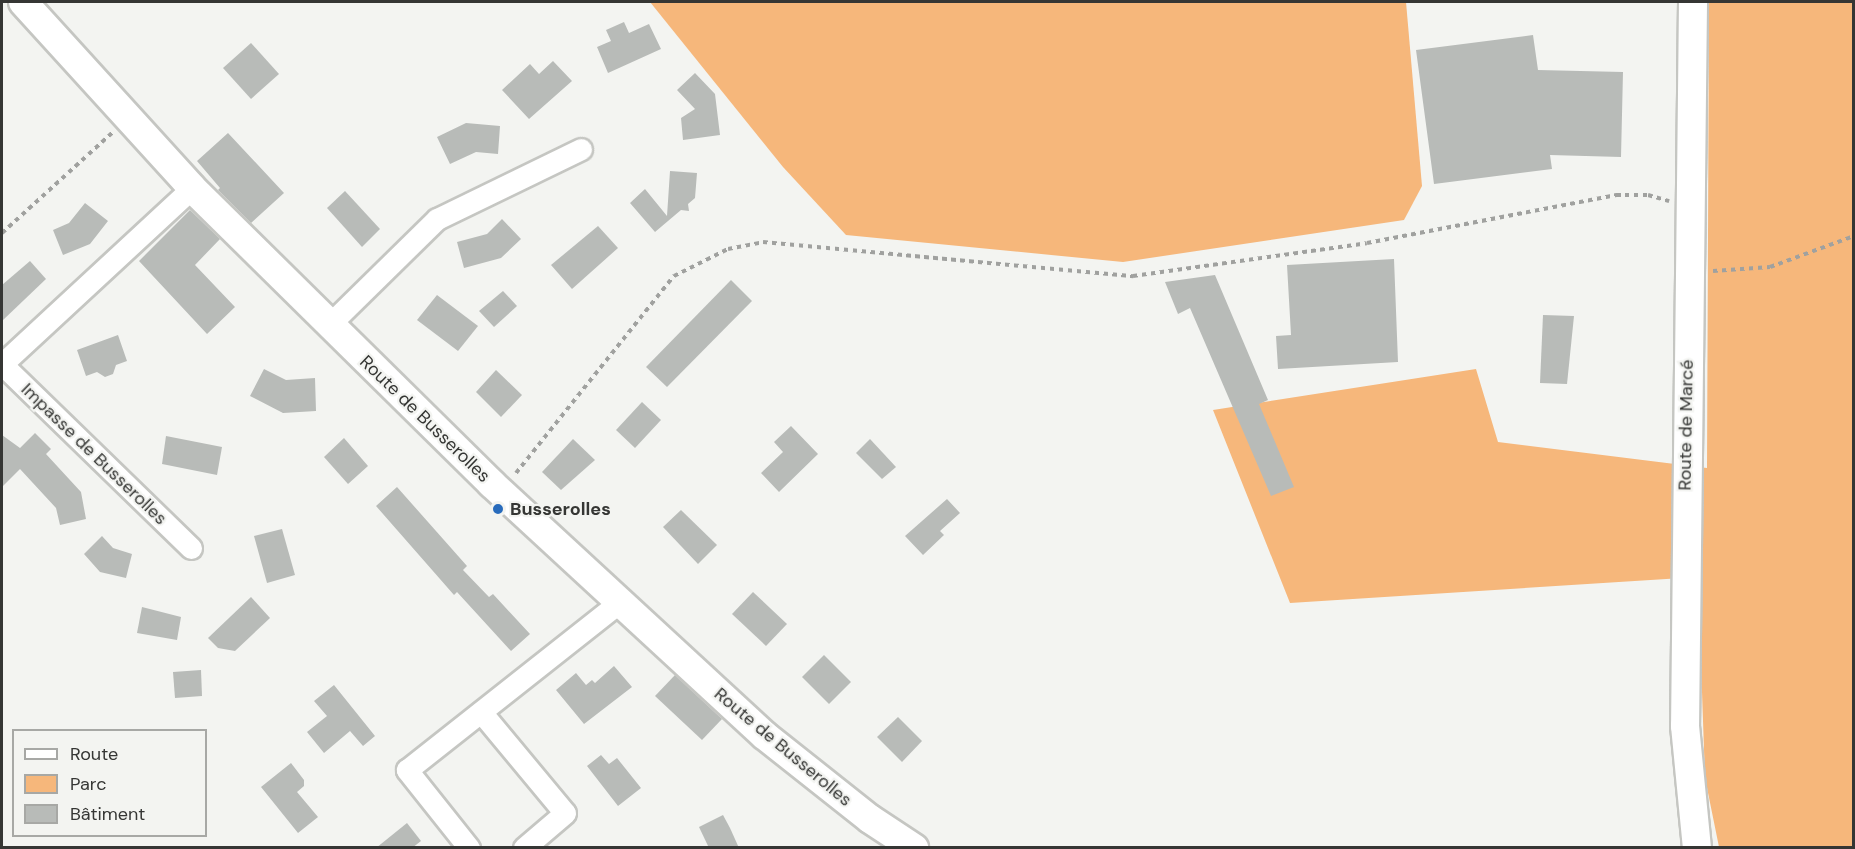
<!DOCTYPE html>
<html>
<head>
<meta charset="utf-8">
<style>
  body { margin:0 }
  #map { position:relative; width:1855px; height:849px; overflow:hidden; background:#f3f4f1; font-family:"DM Sans",sans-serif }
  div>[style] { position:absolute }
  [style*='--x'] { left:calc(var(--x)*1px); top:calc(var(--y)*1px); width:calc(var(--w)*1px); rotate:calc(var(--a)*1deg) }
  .green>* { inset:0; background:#f6b77b }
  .building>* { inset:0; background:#b8bbb8 }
  .path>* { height:4px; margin-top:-2px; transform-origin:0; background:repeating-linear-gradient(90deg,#a0a19f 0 4.5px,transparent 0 9px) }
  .roads { filter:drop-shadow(2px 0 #c5c6c2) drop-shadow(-2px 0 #c5c6c2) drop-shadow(0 2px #c5c6c2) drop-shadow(0 -2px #c5c6c2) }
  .street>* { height:21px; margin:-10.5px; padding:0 10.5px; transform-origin:10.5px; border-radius:10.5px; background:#fff }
  .secondary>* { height:28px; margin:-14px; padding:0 14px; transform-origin:14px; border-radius:14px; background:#fff }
  .dots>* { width:16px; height:16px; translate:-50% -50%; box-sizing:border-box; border:3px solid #f3f4f1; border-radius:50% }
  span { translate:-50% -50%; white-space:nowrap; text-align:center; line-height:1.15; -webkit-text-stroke:4.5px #f3f4f1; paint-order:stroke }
  .street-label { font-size:18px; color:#353634 }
  .poi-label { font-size:18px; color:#353634; font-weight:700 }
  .left { translate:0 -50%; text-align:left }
  .frame { position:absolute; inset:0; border:3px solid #353634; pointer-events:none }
  .legend { position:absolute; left:12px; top:729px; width:195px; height:108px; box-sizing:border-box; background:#f3f4f1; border:2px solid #a7a8a5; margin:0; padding:8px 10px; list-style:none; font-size:18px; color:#353634 }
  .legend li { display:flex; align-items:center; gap:12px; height:30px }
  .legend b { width:30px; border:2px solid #a7a8a5 }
</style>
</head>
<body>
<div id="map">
  <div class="green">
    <i style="clip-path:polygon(650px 2px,1406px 2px,1422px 186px,1404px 220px,1123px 262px,846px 235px,783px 167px)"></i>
    <i style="clip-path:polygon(1709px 2px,1853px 2px,1853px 847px,1719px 847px,1705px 778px,1698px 577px,1290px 603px,1213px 410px,1476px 369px,1498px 442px,1707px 468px)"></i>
  </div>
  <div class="building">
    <i style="clip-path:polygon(624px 22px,629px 33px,649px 24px,661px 49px,608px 73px,597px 47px,611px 41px,606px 30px)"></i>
    <i style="clip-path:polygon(1533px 35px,1538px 70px,1623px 72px,1621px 157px,1550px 155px,1552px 169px,1434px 184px,1416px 50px)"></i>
    <i style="clip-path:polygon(251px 43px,279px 74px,251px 99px,223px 68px)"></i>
    <i style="clip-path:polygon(553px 61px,572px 81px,529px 119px,502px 90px,530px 64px,539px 74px)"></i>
    <i style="clip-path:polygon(695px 73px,715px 94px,720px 135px,683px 140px,681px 118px,695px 109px,677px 90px)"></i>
    <i style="clip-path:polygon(466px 123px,500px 126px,498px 154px,476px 152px,450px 164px,437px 137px)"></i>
    <i style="clip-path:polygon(228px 133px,284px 193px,251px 223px,218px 190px,220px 188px,197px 161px)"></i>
    <i style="clip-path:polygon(670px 171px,697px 173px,695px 198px,688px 204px,689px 211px,681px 210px,655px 232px,630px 203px,645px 189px,667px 216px)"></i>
    <i style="clip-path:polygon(345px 191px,380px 229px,362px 247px,327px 208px)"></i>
    <i style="clip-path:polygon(85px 203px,108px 221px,90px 244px,63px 255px,53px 230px,69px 223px)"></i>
    <i style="clip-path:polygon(190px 210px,220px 239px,195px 265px,235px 307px,207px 334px,139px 261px)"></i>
    <i style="clip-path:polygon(502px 219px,521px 239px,501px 258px,464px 268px,457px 242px,487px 234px)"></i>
    <i style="clip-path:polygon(598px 226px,618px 248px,572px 289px,551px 265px)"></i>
    <i style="clip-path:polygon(1394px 259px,1398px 362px,1278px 369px,1276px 336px,1291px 335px,1287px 265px)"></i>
    <i style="clip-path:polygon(30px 261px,46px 279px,2px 321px,2px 285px)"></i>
    <i style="clip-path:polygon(1215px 275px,1268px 400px,1259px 404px,1294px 487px,1271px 496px,1190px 308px,1178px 314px,1165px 282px)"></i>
    <i style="clip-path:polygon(731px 280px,752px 301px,667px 387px,646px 367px)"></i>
    <i style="clip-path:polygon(503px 291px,517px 306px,494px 327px,479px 311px)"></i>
    <i style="clip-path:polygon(437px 295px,478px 326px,458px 351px,417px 320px)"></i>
    <i style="clip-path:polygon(1543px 315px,1574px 316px,1567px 384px,1540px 383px)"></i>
    <i style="clip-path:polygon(118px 335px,127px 361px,116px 365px,113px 374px,105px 377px,97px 372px,86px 376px,77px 350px)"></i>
    <i style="clip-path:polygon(264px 369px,286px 380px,315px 378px,316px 411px,283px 413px,250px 396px)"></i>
    <i style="clip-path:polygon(496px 370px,522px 395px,501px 417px,476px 392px)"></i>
    <i style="clip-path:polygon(642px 402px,661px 420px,635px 448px,616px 430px)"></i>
    <i style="clip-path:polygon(791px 426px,818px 454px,779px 492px,761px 473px,783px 452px,774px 442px)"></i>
    <i style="clip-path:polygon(35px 433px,51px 449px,46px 454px,81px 492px,86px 519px,60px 525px,56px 508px,20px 469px,2px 487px,2px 435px,20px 448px)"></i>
    <i style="clip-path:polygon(166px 436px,222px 447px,217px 475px,162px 464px)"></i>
    <i style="clip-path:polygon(344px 438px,368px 466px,348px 484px,324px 457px)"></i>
    <i style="clip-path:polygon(573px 439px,595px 460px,561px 490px,542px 472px)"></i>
    <i style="clip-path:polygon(870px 439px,896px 467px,882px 479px,856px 453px)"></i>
    <i style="clip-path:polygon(397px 487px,467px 566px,463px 570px,489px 597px,493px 594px,530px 634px,511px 651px,457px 592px,454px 595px,376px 506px)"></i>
    <i style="clip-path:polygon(947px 499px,960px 513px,940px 531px,944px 535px,923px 555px,905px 536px)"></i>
    <i style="clip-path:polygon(681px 510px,717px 545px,698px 564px,663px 527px)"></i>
    <i style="clip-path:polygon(282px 529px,295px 575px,267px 583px,254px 536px)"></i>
    <i style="clip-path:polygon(102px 536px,113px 548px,132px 554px,126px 578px,100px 572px,84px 554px)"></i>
    <i style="clip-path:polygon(753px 592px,787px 624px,766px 646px,732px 614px)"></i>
    <i style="clip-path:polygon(251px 597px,270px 618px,235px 651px,218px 648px,208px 638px)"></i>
    <i style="clip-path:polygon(142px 607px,181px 617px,177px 640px,137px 633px)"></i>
    <i style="clip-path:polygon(824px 655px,851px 682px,829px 704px,802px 677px)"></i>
    <i style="clip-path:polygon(614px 666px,632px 687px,584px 724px,556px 690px,576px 673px,586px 685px,592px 680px,595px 683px)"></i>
    <i style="clip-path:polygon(201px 670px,202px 696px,175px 698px,173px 672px)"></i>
    <i style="clip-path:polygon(675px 675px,722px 719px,702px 740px,655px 696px)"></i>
    <i style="clip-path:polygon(334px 685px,375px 736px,363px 746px,350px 731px,324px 753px,307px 732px,327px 716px,314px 701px)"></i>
    <i style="clip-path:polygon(898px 717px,922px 741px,902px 762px,877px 737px)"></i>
    <i style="clip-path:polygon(601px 755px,609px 764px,617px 758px,641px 788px,618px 806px,587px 766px)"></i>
    <i style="clip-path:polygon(291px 763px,304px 780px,304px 786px,297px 792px,318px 817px,298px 833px,261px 787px)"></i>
    <i style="clip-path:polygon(723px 815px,730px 828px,739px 848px,709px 848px,699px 827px)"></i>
    <i style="clip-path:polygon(407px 823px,421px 841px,412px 848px,376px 848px)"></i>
  </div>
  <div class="path">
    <i style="--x:2;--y:233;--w:149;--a:-42.3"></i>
    <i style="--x:1713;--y:271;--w:57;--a:-4"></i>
    <i style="--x:1770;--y:267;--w:90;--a:-20.3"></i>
    <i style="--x:516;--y:473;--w:253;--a:-51.3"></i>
    <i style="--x:674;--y:276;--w:60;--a:-26.6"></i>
    <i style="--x:728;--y:249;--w:36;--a:-11"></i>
    <i style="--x:763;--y:242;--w:372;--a:5.3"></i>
    <i style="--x:1133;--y:276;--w:236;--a:-8"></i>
    <i style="--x:1367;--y:243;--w:254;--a:-10.9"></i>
    <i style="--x:1616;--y:195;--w:32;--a:0"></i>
    <i style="--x:1648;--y:195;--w:22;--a:16"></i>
  </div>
  <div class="roads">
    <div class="street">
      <i style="--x:329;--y:325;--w:151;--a:-44.5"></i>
      <i style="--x:437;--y:219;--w:160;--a:-25.9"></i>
      <i style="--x:191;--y:548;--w:264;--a:-135.8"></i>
      <i style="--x:2;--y:364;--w:259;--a:-42.8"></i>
      <i style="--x:481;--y:712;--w:131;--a:50.3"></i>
      <i style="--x:565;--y:813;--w:54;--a:139.5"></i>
      <i style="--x:469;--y:848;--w:100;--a:-128.5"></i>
      <i style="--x:407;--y:770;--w:273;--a:-38.3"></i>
    </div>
    <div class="secondary">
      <i style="--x:23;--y:2;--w:251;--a:47.7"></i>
      <i style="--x:192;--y:188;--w:421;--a:44.6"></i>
      <i style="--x:492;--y:484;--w:370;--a:42.7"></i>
      <i style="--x:764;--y:735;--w:135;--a:38.4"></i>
      <i style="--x:870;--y:819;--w:53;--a:33.4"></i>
      <i style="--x:1693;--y:2;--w:724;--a:90.63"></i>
      <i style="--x:1685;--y:726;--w:123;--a:84.4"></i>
    </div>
  </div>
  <div class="dots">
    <i style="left:498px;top:509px;background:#286bbc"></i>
  </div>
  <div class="street-label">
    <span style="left:425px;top:419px;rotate:44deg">Route de Busserolles</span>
    <span style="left:1686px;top:425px;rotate:-89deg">Route de Marcé</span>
    <span style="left:94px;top:454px;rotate:44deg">Impasse de Busserolles</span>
    <span style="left:783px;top:747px;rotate:40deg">Route de Busserolles</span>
  </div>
  <div class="poi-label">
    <span class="left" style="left:510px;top:509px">Busserolles</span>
  </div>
  <div class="frame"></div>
  <ul class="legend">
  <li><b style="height:8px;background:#fff"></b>Route</li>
  <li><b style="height:16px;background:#f6b77b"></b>Parc</li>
  <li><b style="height:16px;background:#b8bbb8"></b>Bâtiment</li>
  </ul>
</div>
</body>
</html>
